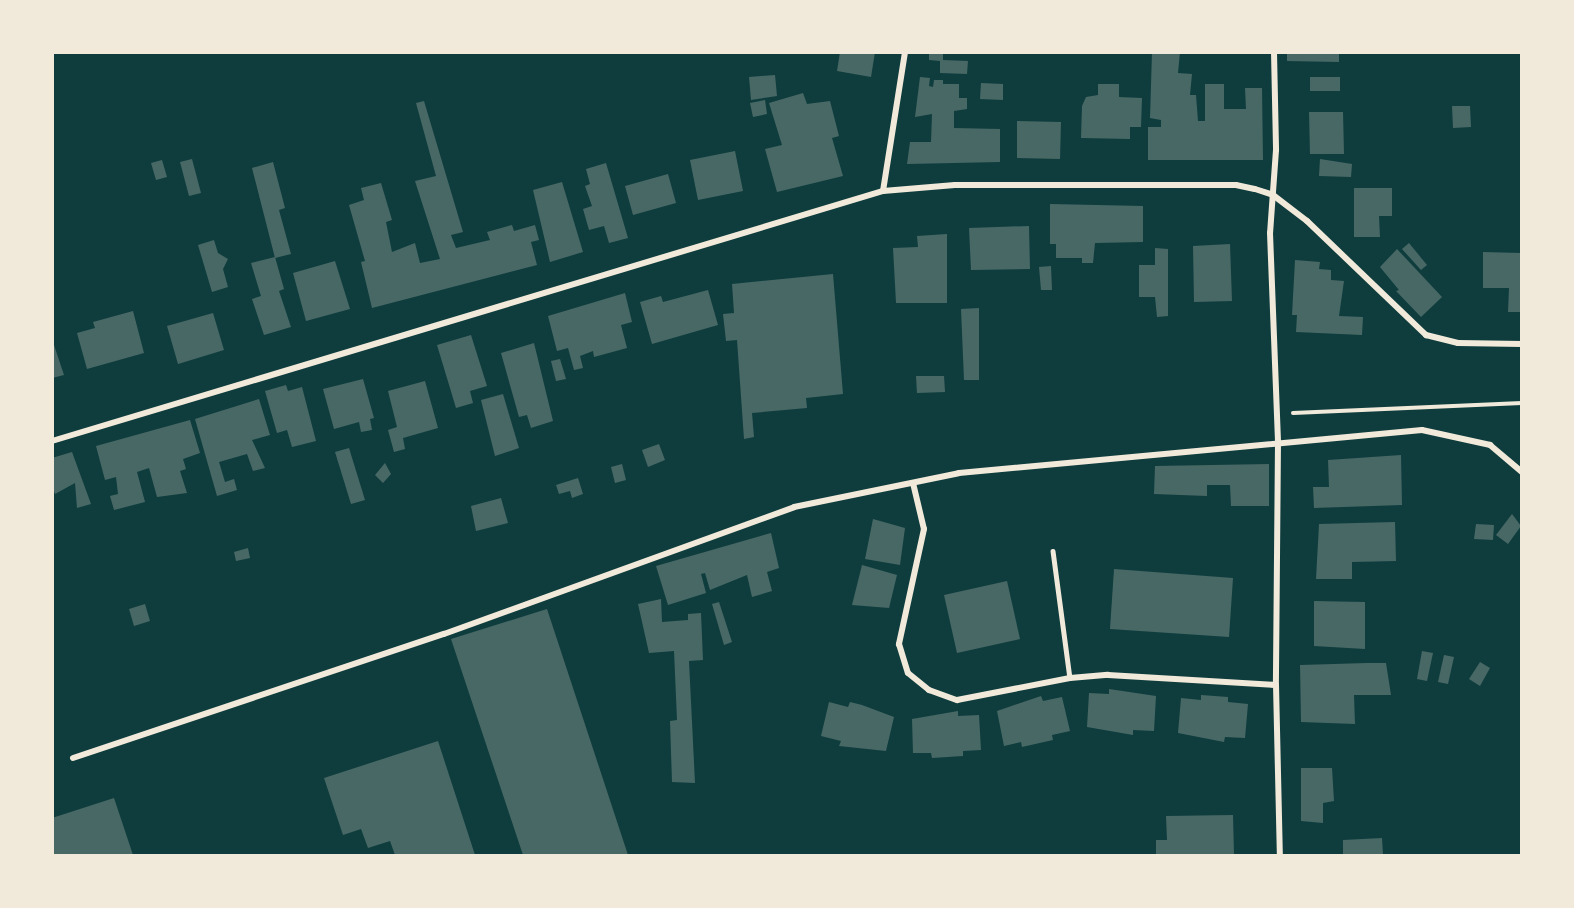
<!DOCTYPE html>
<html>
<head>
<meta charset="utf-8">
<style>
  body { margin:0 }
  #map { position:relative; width:1574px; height:908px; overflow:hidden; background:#0f3d3e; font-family:"IBM Plex Serif",serif }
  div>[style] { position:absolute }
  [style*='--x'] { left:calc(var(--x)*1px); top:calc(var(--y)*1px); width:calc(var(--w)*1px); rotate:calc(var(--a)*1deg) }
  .building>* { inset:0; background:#486865 }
  .path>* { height:4px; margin:-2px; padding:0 2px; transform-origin:2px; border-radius:2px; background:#f1e9da }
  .service>* { height:4.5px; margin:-2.25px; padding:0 2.25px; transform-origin:2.25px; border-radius:2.25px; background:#f1e9da }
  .minor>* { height:6px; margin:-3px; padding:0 3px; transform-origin:3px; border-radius:3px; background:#f1e9da }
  span { translate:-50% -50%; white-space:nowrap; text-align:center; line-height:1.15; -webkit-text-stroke:6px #f1e9da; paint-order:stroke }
  .frame { position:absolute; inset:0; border:54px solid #f1e9da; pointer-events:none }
</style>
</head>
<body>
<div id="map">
  <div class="building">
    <i style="clip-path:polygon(840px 52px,875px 52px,871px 77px,837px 71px)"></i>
    <i style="clip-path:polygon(929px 52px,943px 52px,943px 60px,968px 61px,967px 74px,940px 73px,940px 61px,929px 60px)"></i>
    <i style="clip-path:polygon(1152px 52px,1180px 52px,1178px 73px,1192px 74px,1190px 95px,1196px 95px,1198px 121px,1205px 121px,1205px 84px,1224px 84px,1224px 109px,1246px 109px,1245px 88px,1262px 88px,1263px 160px,1148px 160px,1148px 127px,1161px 127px,1161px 120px,1150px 118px)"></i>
    <i style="clip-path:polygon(1287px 52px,1339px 52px,1339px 62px,1287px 61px)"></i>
    <i style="clip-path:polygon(775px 75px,777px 96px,751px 100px,749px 77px)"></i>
    <i style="clip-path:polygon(920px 77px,930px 78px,929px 86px,933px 87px,934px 80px,943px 80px,943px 84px,959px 84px,959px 98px,967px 98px,967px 109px,954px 111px,954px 128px,1000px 129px,1000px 162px,907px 164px,910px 142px,931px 142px,932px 114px,915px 117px)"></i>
    <i style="clip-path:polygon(1310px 77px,1340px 77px,1340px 91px,1310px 91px)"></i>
    <i style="clip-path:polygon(981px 83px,1003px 84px,1003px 100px,980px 99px)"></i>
    <i style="clip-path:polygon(1098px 84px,1119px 84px,1119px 97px,1142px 98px,1141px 127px,1130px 127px,1130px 139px,1081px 138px,1082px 106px,1086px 97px,1098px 95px)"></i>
    <i style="clip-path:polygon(803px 93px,807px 104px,830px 101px,839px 136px,832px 138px,843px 176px,777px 192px,765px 149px,782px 145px,769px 103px)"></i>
    <i style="clip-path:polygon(765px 100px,767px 114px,753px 117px,750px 103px)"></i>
    <i style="clip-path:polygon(424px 101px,463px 232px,451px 235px,456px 248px,490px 240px,487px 232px,512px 225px,514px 231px,535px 225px,539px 240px,531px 242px,537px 265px,372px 308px,361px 262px,365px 261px,349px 205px,364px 200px,361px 188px,381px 183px,392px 220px,386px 222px,392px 252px,415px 243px,420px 263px,440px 259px,415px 181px,436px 176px,416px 103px)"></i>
    <i style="clip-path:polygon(1452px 106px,1470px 106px,1471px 127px,1453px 128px)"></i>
    <i style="clip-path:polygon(1309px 112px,1343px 112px,1344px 154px,1310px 154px)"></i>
    <i style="clip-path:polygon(1017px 121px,1061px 122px,1060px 159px,1017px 158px)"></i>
    <i style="clip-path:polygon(735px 151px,743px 191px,698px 200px,690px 160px)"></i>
    <i style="clip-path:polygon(192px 159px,201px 193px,189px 196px,180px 162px)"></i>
    <i style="clip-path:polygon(1320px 159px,1352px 164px,1351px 177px,1319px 176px)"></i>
    <i style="clip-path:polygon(162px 160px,167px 177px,156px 180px,151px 163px)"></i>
    <i style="clip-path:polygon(273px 162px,285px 208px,279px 210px,291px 254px,275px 258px,252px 168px)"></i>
    <i style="clip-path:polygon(606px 163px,628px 238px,609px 243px,604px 226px,589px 230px,583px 209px,592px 206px,585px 186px,590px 184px,586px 169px)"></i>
    <i style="clip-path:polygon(668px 174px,676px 203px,633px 215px,625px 186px)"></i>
    <i style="clip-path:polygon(562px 182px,583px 252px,550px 262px,533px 190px)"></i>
    <i style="clip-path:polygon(1354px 188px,1392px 188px,1392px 216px,1379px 216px,1380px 237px,1354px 237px)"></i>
    <i style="clip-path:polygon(1050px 204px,1143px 206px,1143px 242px,1095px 243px,1093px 263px,1082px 263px,1082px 258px,1056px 258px,1056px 244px,1050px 244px)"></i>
    <i style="clip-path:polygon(1029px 226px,1030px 269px,971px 270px,969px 228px)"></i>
    <i style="clip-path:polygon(947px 234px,947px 303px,896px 303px,893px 248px,918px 247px,917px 236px)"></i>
    <i style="clip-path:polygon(214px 240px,218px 253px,228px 259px,223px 269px,228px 287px,212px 292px,198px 245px)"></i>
    <i style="clip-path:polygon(1409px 243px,1427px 265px,1421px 270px,1402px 249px)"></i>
    <i style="clip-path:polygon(1230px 244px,1232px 301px,1194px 302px,1193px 246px)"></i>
    <i style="clip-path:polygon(1155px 248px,1168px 249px,1168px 316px,1157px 317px,1155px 297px,1139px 297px,1139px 265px,1155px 265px)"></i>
    <i style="clip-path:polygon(1397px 249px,1442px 297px,1421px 317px,1396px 291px,1399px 290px,1380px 267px)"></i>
    <i style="clip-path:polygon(1483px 252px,1521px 253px,1521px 312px,1508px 312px,1509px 288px,1483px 288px)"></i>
    <i style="clip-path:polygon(275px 257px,284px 289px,279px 291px,291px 327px,264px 335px,252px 299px,261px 296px,251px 263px)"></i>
    <i style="clip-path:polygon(1295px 260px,1320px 262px,1319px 269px,1331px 270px,1331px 280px,1344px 281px,1339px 316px,1363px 317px,1362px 335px,1296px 332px,1297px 315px,1292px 315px)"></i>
    <i style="clip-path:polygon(335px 261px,350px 309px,306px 321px,293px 273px)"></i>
    <i style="clip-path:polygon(1051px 266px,1052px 290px,1041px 290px,1039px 267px)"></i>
    <i style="clip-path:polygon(833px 274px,843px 394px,806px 398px,807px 408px,752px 413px,754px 437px,744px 439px,737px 340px,726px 341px,723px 314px,734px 313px,732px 284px)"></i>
    <i style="clip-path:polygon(708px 290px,718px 325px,652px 344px,640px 302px,661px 296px,663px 302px)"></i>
    <i style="clip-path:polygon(625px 293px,632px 322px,621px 325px,627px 348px,594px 357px,593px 351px,580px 356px,583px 368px,574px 370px,568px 348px,557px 351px,548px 316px)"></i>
    <i style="clip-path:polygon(979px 308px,979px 380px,964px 380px,961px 309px)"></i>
    <i style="clip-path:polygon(133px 311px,144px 353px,87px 369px,77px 333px,95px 328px,93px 322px)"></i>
    <i style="clip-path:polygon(213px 313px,224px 350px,178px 364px,167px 326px)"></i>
    <i style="clip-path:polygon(471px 335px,487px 386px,470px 391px,473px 403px,456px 408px,437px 345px)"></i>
    <i style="clip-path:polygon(52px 339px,64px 375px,52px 378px)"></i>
    <i style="clip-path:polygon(534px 343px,553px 421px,531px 428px,527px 415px,519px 417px,501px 353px)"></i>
    <i style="clip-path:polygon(560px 359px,566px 379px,556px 381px,551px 361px)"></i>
    <i style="clip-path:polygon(916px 376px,944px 376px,945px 392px,917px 393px)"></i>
    <i style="clip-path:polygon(363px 379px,374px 418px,370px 419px,372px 430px,361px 432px,359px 422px,334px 429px,323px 389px)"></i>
    <i style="clip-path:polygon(425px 381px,438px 428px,403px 438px,405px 449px,394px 452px,388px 430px,397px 427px,388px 391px)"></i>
    <i style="clip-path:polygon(286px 385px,288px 391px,302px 387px,316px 441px,292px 447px,287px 430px,277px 433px,265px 391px)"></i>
    <i style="clip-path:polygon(503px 394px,519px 448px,495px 456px,481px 400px)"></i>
    <i style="clip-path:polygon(259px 399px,270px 435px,252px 440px,265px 468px,253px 471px,247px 454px,219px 462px,225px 482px,234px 479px,237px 490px,217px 496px,195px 419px)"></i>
    <i style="clip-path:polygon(190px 420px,200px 453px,183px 459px,186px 469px,180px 471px,187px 493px,157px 497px,149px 468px,137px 472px,145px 502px,114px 510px,110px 496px,118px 494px,116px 477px,105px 480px,96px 446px)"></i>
    <i style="clip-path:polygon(659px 444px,665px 460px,648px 467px,642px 450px)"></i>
    <i style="clip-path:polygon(349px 448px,365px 500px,351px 504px,335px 452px)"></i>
    <i style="clip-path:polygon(72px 452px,91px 504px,77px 508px,75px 483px,55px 494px,52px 486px,52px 458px)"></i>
    <i style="clip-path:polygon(1401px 455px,1402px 505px,1314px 508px,1313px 487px,1329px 487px,1328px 460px)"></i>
    <i style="clip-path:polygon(385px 463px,391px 474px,383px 483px,375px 475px)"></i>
    <i style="clip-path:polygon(622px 464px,626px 480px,615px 483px,611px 467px)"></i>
    <i style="clip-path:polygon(1269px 464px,1269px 506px,1231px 506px,1230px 485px,1207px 485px,1207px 496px,1154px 494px,1155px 466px)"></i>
    <i style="clip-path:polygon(578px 478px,583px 494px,572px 498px,570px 491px,559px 494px,556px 485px)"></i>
    <i style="clip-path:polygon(501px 498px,508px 523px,476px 531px,471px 506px)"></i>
    <i style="clip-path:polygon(1512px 514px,1521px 526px,1508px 544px,1496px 535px)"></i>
    <i style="clip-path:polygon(873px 519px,905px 528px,900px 565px,865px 559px)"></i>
    <i style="clip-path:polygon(1395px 522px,1396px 561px,1352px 562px,1352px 579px,1316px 579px,1319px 524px)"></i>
    <i style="clip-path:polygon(1476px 524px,1494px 525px,1493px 540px,1474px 539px)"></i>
    <i style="clip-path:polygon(771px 533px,779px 568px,767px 572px,772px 591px,752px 597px,747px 575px,710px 590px,705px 573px,701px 574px,706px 593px,668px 605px,656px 566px)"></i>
    <i style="clip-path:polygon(248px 548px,250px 558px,236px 561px,234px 552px)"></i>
    <i style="clip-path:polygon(862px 565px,897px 575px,889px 608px,852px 605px)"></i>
    <i style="clip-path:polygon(1114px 569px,1233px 578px,1229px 637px,1110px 629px)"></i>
    <i style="clip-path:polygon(1007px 581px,1020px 639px,957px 653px,944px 595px)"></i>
    <i style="clip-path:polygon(661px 599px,662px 622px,688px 620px,688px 614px,701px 613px,703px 660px,689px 661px,695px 783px,672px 782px,670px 721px,677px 720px,674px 651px,649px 653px,638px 604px)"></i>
    <i style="clip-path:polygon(1314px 601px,1365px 602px,1365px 649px,1314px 646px)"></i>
    <i style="clip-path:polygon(719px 602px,732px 642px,724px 645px,712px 604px)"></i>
    <i style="clip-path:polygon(145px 604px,150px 621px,134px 626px,129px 609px)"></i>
    <i style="clip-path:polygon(547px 609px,628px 855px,523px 855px,451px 639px)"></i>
    <i style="clip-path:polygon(1422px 651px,1433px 653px,1427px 681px,1417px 679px)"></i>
    <i style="clip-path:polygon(1444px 655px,1454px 657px,1448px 684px,1438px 682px)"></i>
    <i style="clip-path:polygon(1480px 662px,1490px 668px,1480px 686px,1469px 679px)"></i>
    <i style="clip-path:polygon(1367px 663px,1386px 663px,1391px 695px,1354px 695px,1355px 724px,1301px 722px,1300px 665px)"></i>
    <i style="clip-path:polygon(1109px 689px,1156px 696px,1154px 731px,1133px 730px,1133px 735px,1087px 727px,1089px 693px,1109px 694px)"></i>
    <i style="clip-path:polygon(1201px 695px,1228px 697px,1228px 702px,1248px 704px,1245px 738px,1225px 737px,1224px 742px,1178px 733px,1181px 698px,1201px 700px)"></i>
    <i style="clip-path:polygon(1041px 696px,1043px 701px,1062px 697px,1070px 731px,1052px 735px,1053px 740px,1022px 747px,1021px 742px,1004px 746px,997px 711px)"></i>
    <i style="clip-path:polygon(829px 702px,848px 707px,850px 702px,862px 705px,894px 717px,886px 751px,839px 746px,841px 741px,821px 736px)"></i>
    <i style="clip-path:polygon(958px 711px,958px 716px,979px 715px,981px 750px,963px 751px,963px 756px,932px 758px,931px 753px,913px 753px,912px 719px)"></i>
    <i style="clip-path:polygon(438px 741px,475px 855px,395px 855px,390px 841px,368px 848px,361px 829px,343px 835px,324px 778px)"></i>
    <i style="clip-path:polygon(1301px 768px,1332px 768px,1334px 801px,1323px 803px,1323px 823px,1301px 821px)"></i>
    <i style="clip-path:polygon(114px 798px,133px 855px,52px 855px,52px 818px)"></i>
    <i style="clip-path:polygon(1233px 815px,1234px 855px,1156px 855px,1156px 840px,1167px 840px,1166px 816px)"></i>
    <i style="clip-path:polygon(1382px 838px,1383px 855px,1343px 855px,1343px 840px)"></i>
  </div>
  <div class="path">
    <i style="--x:1293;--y:413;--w:229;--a:-2.5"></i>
  </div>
  <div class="service">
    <i style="--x:1053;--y:551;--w:128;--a:82.4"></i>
  </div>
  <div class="minor">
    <i style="--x:1274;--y:52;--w:98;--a:88.8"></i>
    <i style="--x:1276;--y:150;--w:83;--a:94.1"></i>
    <i style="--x:1270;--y:233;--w:209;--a:87.8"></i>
    <i style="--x:1278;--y:442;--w:243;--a:90.5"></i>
    <i style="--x:1276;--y:685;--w:171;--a:88.7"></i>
    <i style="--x:883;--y:191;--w:141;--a:-81"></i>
    <i style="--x:52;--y:441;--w:868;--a:-16.74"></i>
    <i style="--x:883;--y:191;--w:72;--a:-4.8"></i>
    <i style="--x:955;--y:185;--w:281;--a:0"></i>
    <i style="--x:1236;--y:185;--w:19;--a:12"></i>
    <i style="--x:1255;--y:189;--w:19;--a:18"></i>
    <i style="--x:1273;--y:195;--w:43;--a:37.4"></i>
    <i style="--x:1307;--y:221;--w:165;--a:43.8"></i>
    <i style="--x:1426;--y:335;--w:33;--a:14"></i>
    <i style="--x:1458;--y:343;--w:64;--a:0.9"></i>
    <i style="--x:913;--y:483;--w:47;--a:76.6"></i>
    <i style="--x:924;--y:529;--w:118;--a:102.3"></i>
    <i style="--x:899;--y:644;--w:30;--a:73"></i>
    <i style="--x:908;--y:673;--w:27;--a:39"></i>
    <i style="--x:929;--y:690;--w:30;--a:20"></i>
    <i style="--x:957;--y:700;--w:115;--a:-11"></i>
    <i style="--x:1070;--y:678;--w:38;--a:-5"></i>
    <i style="--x:1108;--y:675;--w:168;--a:3.4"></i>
    <i style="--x:73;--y:758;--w:391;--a:-18.5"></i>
    <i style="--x:444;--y:634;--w:372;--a:-19.9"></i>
    <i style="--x:794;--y:507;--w:168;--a:-11.6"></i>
    <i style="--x:959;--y:473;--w:465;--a:-5.3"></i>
    <i style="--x:1422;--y:430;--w:70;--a:12.4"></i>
    <i style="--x:1490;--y:445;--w:42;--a:40.2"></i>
  </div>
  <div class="frame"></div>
</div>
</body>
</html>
